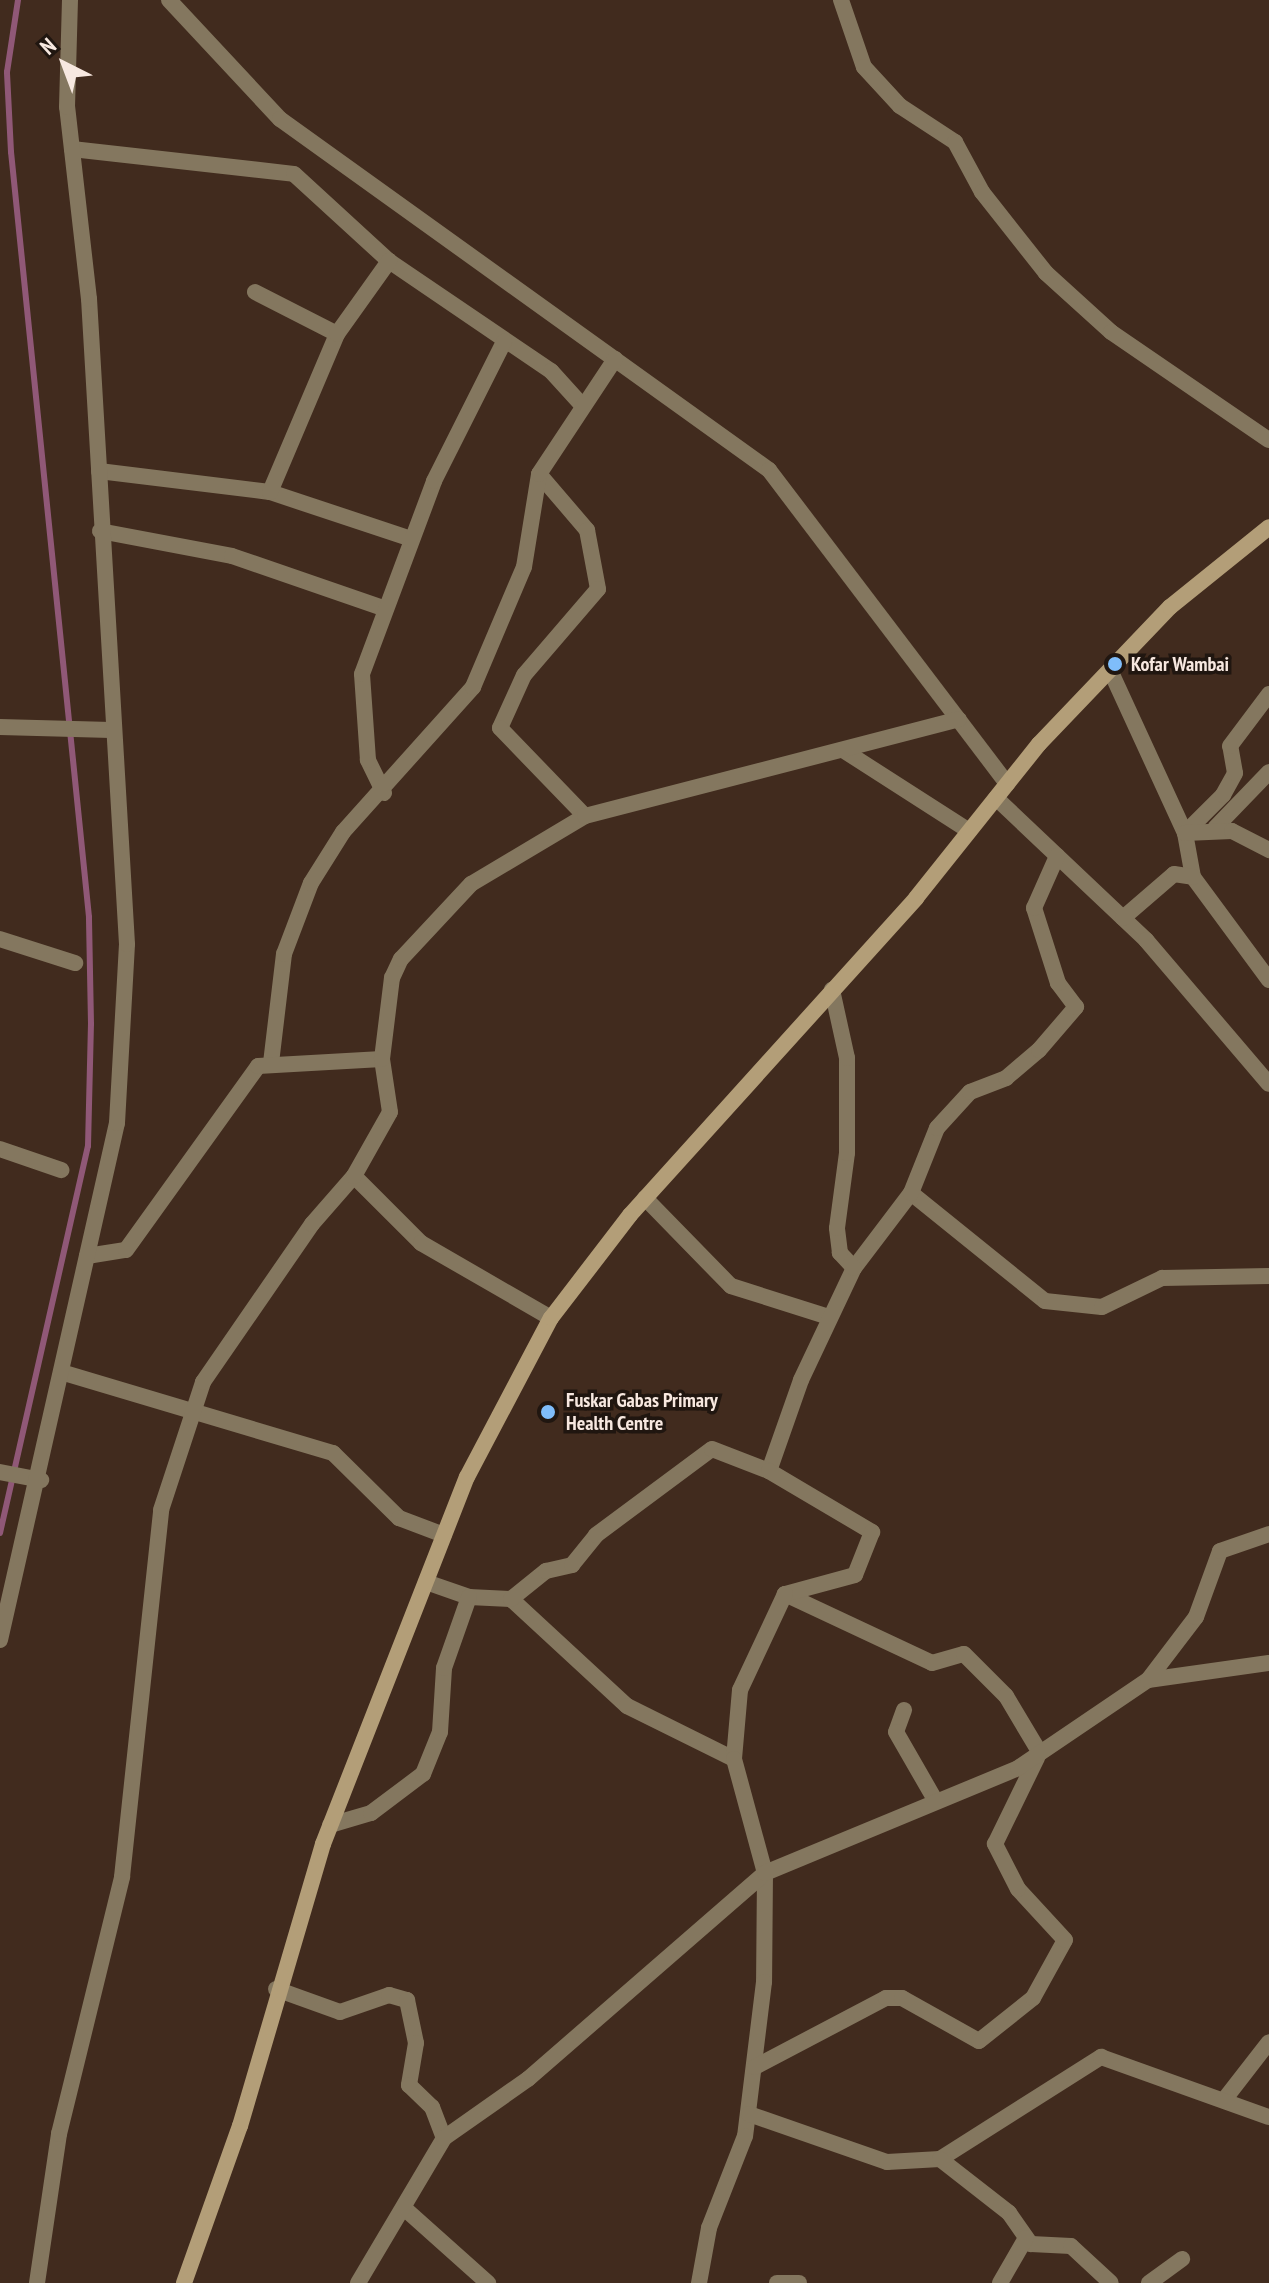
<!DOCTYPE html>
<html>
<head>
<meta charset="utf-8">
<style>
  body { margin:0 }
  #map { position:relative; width:1269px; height:2283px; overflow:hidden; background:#412b1e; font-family:"PT Sans Narrow",sans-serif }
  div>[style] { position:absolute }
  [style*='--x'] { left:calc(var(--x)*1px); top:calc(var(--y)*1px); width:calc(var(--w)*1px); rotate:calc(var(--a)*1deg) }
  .stream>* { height:6px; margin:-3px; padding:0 3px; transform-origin:3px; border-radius:3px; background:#905877 }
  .street>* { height:16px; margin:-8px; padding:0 8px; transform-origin:8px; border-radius:8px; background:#84775f }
  .secondary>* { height:16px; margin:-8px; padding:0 8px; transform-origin:8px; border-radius:8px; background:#b39e78 }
  .dots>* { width:22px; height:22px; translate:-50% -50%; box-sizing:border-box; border:4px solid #201610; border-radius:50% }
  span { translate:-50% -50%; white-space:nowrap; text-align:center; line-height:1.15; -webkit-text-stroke:7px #201610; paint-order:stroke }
  .poi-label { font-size:20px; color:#f7e8e0; font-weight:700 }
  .left { translate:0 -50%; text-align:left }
  .north { position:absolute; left:24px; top:24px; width:80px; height:80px; -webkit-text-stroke:6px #201610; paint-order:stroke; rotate:318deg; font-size:22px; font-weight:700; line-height:32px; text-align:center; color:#f7e8e0 }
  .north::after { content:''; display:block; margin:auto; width:28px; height:36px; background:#f7e8e0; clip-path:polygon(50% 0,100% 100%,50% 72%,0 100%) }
</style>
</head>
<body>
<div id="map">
  <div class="stream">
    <i style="--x:0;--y:1533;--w:397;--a:-77.2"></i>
    <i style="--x:88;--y:1146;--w:122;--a:-88.6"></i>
    <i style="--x:91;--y:1024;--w:107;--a:-91.1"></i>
    <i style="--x:89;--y:917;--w:769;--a:-95.82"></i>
    <i style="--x:11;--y:152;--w:80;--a:-92.9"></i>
    <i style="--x:7;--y:72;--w:73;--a:-81.3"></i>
  </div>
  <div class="street">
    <i style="--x:169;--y:0;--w:163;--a:47"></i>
    <i style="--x:280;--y:119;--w:602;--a:35.67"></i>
    <i style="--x:769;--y:470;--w:394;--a:52.8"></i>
    <i style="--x:841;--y:0;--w:71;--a:71.1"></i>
    <i style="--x:864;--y:67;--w:53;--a:47.3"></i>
    <i style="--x:900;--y:106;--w:66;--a:33.2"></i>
    <i style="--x:955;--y:142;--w:57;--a:61.6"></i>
    <i style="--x:982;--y:192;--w:103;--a:51.7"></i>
    <i style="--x:1046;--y:273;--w:88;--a:42.2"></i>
    <i style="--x:1111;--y:332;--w:191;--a:34.4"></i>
    <i style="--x:72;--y:149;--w:223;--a:6.4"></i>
    <i style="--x:294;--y:174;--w:129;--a:42.5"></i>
    <i style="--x:389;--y:261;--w:196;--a:34.2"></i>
    <i style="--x:551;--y:371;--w:45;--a:47.7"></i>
    <i style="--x:255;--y:292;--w:92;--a:27.1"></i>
    <i style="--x:99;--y:471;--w:172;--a:7"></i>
    <i style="--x:270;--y:492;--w:149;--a:18.4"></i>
    <i style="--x:539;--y:474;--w:74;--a:49.4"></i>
    <i style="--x:587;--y:530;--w:60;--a:79.4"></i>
    <i style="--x:598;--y:589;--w:113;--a:130.7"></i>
    <i style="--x:524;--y:675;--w:58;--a:114.4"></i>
    <i style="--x:500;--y:728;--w:122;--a:46"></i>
    <i style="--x:270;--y:492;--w:172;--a:-67"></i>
    <i style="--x:337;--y:334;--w:90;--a:-54.5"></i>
    <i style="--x:100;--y:531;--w:134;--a:10.7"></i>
    <i style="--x:232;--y:556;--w:160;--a:19"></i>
    <i style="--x:1110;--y:670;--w:179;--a:65.3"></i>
    <i style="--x:1185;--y:833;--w:45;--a:79.7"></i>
    <i style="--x:1193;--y:877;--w:128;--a:53.6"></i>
    <i style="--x:0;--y:727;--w:111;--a:1.5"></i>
    <i style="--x:843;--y:750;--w:150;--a:32.7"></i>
    <i style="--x:384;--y:793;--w:37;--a:-116"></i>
    <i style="--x:368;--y:760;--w:86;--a:-94"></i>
    <i style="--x:362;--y:674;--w:206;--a:-69.5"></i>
    <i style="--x:434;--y:481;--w:156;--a:-63.3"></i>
    <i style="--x:996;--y:798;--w:207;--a:43.4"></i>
    <i style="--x:1146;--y:940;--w:189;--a:49.5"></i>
    <i style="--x:1215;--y:828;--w:78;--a:-46"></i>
    <i style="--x:1185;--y:833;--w:54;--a:-45"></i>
    <i style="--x:1223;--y:795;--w:25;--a:-61"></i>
    <i style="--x:1235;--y:773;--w:27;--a:-100"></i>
    <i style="--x:1230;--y:746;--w:65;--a:-53.1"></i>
    <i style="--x:1185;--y:833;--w:47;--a:-2.4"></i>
    <i style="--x:1232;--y:831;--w:42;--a:27.2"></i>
    <i style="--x:1123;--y:918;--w:67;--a:-40.8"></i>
    <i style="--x:1174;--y:874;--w:19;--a:9"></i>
    <i style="--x:0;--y:939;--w:79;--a:17.7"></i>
    <i style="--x:271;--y:1063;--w:110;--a:-83.2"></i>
    <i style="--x:284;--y:954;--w:76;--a:-69.2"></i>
    <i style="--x:311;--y:883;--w:60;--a:-57.9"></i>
    <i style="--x:343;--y:832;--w:195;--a:-48.1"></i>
    <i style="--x:473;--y:687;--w:130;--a:-67"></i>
    <i style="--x:524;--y:567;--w:94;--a:-80.8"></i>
    <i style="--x:539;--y:474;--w:138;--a:-56.5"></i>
    <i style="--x:0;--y:1149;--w:65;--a:19"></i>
    <i style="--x:354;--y:1176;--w:95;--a:45"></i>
    <i style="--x:421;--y:1243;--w:150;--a:30"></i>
    <i style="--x:911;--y:1193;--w:172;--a:38.9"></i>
    <i style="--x:1045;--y:1301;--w:57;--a:6"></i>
    <i style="--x:1102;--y:1307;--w:67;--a:-25.8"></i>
    <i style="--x:1162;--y:1278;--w:107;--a:-1.1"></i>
    <i style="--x:645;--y:1198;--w:123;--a:45.7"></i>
    <i style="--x:731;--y:1286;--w:103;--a:17.6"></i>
    <i style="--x:87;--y:1256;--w:39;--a:-9"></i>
    <i style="--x:126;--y:1250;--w:226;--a:-54.3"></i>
    <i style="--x:258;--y:1066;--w:124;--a:-3.2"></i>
    <i style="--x:854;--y:1268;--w:94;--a:-52.8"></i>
    <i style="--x:911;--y:1193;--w:70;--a:-68.2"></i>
    <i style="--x:937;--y:1128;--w:49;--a:-47.5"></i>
    <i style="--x:970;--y:1092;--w:39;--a:-21"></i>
    <i style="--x:1006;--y:1078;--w:43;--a:-40.3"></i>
    <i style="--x:1039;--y:1050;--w:57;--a:-49.3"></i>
    <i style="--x:1076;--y:1007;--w:30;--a:-127"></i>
    <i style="--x:1058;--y:983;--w:79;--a:-107.7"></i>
    <i style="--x:1034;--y:908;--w:57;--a:-66.1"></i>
    <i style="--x:61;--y:1372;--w:284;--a:16.6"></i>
    <i style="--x:333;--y:1453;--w:93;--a:44.6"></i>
    <i style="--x:399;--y:1518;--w:48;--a:20.7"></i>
    <i style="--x:769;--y:1471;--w:96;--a:-70.6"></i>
    <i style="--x:801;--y:1380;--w:124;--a:-64.7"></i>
    <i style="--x:854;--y:1268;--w:21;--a:-133"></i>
    <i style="--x:840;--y:1253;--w:25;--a:-97"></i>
    <i style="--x:837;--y:1228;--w:76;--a:-82.4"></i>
    <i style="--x:847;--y:1153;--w:95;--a:-90"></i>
    <i style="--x:847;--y:1058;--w:70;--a:-102.4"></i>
    <i style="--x:0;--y:1472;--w:42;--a:11"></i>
    <i style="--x:426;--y:1582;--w:46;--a:19.2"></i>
    <i style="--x:469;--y:1597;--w:42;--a:2.7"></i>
    <i style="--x:511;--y:1599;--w:158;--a:42.7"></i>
    <i style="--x:627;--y:1706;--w:119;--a:26.4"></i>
    <i style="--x:785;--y:1594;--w:162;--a:25.1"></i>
    <i style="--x:932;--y:1663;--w:33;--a:-16"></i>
    <i style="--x:964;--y:1654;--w:59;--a:45"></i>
    <i style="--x:1006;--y:1696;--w:66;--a:59.2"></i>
    <i style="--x:511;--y:1599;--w:45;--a:-38.7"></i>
    <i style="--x:546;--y:1571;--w:27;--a:-13"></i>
    <i style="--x:572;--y:1565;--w:38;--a:-51"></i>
    <i style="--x:596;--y:1535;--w:144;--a:-36.6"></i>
    <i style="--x:712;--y:1449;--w:61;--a:21.1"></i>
    <i style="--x:769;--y:1471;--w:120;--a:30.6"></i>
    <i style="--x:872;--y:1532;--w:46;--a:111.6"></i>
    <i style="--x:855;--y:1575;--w:73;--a:164.8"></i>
    <i style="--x:785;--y:1594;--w:106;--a:115.1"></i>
    <i style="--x:740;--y:1690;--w:69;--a:95"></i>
    <i style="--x:734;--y:1759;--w:118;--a:74.8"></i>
    <i style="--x:765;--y:1873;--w:109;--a:90.5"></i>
    <i style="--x:764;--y:1982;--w:155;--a:97"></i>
    <i style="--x:745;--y:2136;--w:99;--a:111.4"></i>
    <i style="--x:709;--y:2228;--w:56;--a:100.3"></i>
    <i style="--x:0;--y:1640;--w:530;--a:-77.25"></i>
    <i style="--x:117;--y:1123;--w:179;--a:-86.8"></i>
    <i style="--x:127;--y:944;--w:646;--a:-93.37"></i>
    <i style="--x:89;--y:299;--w:193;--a:-96.5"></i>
    <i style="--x:67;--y:107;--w:107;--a:-88.4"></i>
    <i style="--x:1148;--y:1680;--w:122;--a:-8"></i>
    <i style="--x:904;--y:1710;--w:23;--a:110"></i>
    <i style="--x:896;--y:1732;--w:76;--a:60.1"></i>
    <i style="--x:330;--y:1825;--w:43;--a:-16.3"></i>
    <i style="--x:371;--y:1813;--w:65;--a:-36.9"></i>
    <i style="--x:423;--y:1774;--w:45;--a:-68"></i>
    <i style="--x:440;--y:1732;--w:64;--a:-86.4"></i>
    <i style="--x:444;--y:1668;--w:75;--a:-70.6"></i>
    <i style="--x:276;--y:1989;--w:68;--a:19.8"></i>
    <i style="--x:340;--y:2012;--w:52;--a:-19.1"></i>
    <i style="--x:389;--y:1995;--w:19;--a:16"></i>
    <i style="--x:407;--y:2000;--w:44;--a:78.2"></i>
    <i style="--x:416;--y:2043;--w:43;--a:99.5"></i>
    <i style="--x:409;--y:2085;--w:32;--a:44"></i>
    <i style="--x:432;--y:2107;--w:33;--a:69"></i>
    <i style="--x:755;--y:2067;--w:148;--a:-27.8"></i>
    <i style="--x:886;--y:1998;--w:16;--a:0"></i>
    <i style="--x:902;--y:1998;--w:88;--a:29.2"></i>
    <i style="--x:979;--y:2041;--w:69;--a:-38.5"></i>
    <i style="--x:1033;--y:1998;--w:66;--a:-61.1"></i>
    <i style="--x:1065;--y:1940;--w:69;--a:-132.7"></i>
    <i style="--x:1018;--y:1889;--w:51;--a:-117.1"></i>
    <i style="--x:995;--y:1844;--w:96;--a:-64"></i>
    <i style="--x:1224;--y:2100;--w:73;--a:-52.2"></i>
    <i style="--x:749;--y:2114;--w:146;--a:19.2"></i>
    <i style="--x:887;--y:2162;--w:53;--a:-3.2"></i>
    <i style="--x:940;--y:2159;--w:191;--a:-32.4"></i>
    <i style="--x:1101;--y:2057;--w:178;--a:19.7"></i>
    <i style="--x:940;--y:2159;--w:88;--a:38"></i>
    <i style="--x:1009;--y:2213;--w:38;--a:55"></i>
    <i style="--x:1031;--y:2244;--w:40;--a:2.9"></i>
    <i style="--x:1071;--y:2246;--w:54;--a:42.8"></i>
    <i style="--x:404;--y:2208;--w:113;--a:41.8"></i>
    <i style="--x:37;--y:2283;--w:151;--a:-81.6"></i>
    <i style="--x:59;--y:2134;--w:265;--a:-76.2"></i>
    <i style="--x:122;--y:1877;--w:369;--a:-83.9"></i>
    <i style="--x:161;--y:1510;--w:135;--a:-71.8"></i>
    <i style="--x:203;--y:1382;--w:192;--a:-55.4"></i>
    <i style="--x:312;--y:1224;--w:64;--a:-48.8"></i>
    <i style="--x:354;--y:1176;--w:73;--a:-60.6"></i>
    <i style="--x:390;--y:1112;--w:54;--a:-98.6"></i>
    <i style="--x:382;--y:1059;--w:82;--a:-83"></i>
    <i style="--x:392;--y:978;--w:21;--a:-65"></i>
    <i style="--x:401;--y:959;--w:103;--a:-47"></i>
    <i style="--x:471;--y:884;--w:133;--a:-30.8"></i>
    <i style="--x:585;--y:816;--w:386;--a:-14.5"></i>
    <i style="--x:358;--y:2283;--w:169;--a:-59.3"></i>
    <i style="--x:444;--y:2138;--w:103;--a:-35.1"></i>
    <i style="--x:528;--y:2079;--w:314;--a:-41"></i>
    <i style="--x:765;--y:1873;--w:274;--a:-22.5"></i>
    <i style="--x:1018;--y:1768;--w:157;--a:-34.1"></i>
    <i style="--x:1148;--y:1680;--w:79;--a:-52.7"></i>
    <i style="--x:1196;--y:1617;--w:70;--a:-70"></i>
    <i style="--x:1220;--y:1551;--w:52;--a:-19.1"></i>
    <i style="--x:777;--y:2283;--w:22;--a:0"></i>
    <i style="--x:1000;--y:2283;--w:52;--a:-60"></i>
    <i style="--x:1149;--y:2283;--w:41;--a:-36"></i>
  </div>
  <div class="secondary">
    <i style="--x:184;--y:2283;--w:167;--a:-70.4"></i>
    <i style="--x:240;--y:2126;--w:294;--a:-73.6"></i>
    <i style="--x:323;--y:1844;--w:394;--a:-68.6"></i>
    <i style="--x:467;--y:1477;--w:180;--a:-62.2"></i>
    <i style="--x:551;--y:1318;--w:130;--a:-52.5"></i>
    <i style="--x:630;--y:1215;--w:427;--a:-47.9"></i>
    <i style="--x:916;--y:898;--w:197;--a:-51.4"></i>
    <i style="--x:1039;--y:744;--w:190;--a:-46.3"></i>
    <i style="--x:1170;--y:607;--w:127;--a:-38.9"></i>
  </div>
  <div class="dots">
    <i style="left:1115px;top:664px;background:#7fbdfa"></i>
    <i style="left:548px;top:1412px;background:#7fbdfa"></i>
  </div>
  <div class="poi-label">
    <span class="left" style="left:1131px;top:664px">Kofar Wambai</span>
    <span class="left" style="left:566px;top:1412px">Fuskar Gabas Primary<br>Health Centre</span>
  </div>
  <div class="north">N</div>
</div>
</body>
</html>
